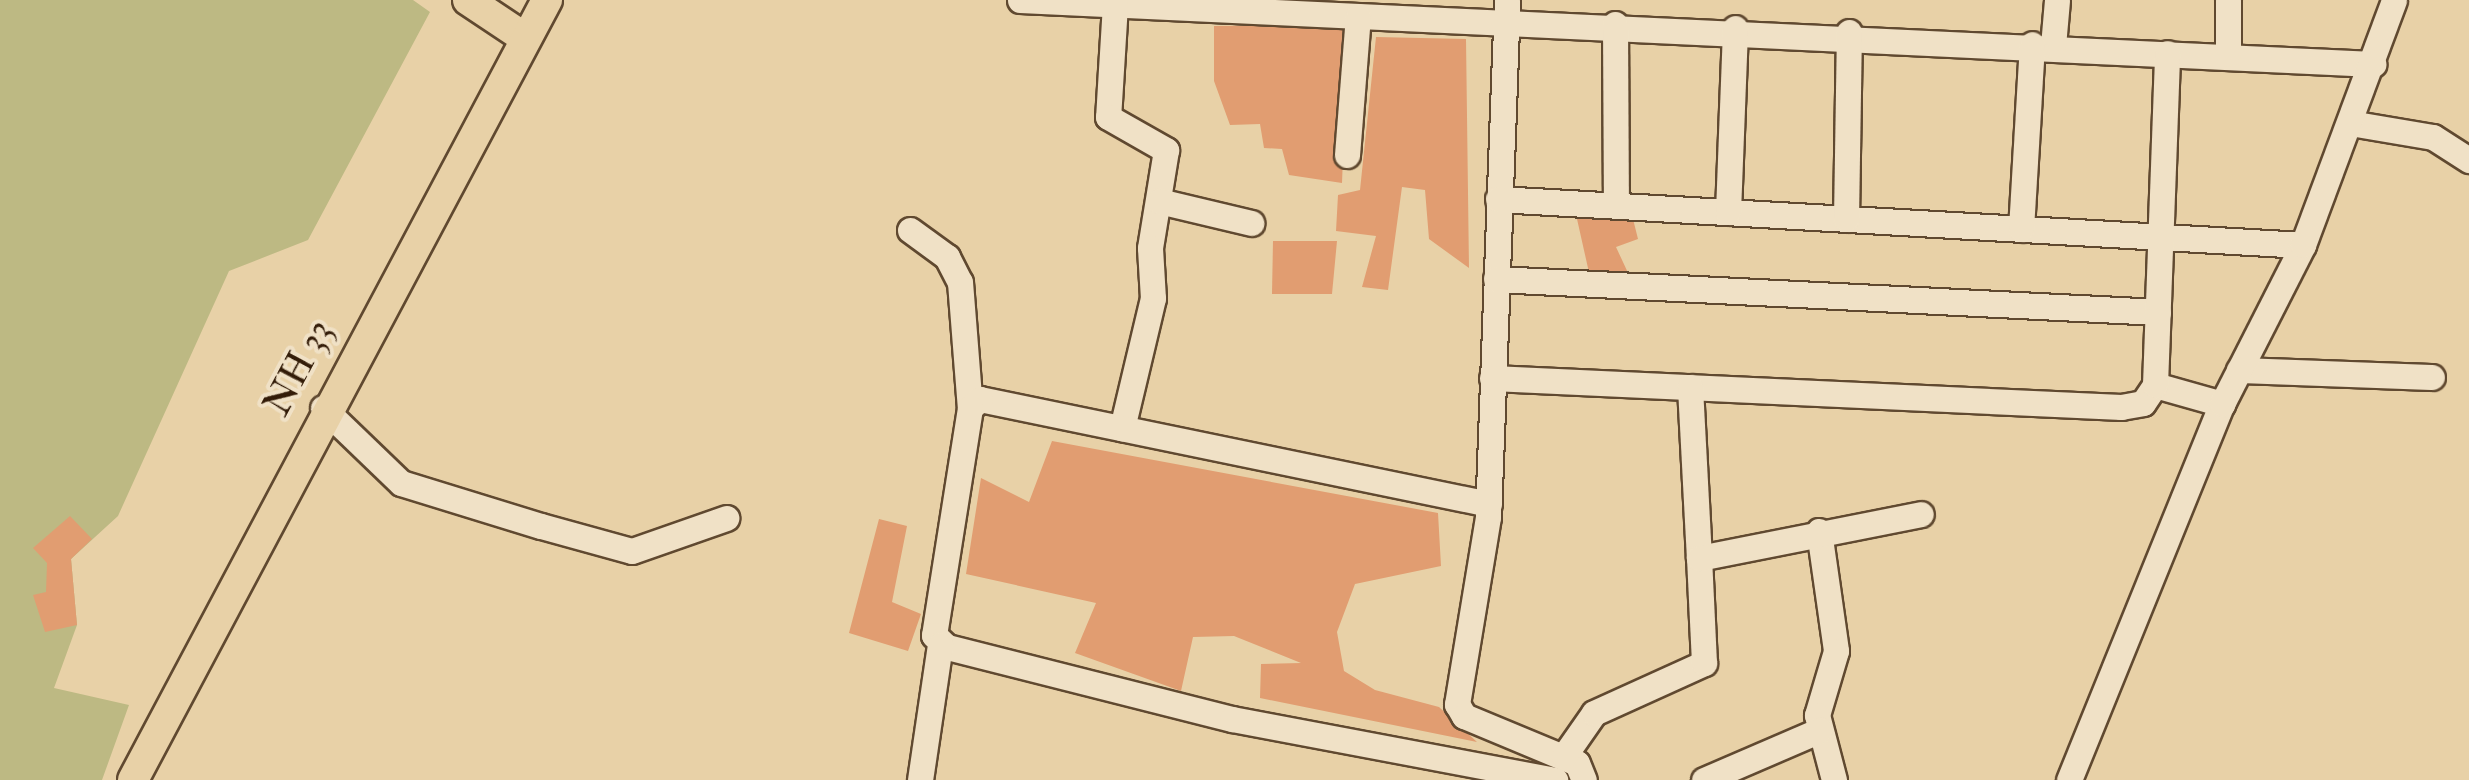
<!DOCTYPE html>
<html>
<head>
<meta charset="utf-8">
<style>
  body { margin:0 }
  #map { position:relative; width:2469px; height:780px; overflow:hidden; background:#e8d1a7; font-family:"IM FELL Double Pica",serif }
  div>[style] { position:absolute }
  [style*='--x'] { left:calc(var(--x)*1px); top:calc(var(--y)*1px); width:calc(var(--w)*1px); rotate:calc(var(--a)*1deg) }
  .green>* { inset:0; background:#bdb983 }
  .building>* { inset:0; background:#e19d71 }
  .roads { filter:drop-shadow(2px 0 #604930) drop-shadow(-2px 0 #604930) drop-shadow(0 2px #604930) drop-shadow(0 -2px #604930) }
  .minor>* { height:25px; margin:-12.5px; padding:0 12.5px; transform-origin:12.5px; border-radius:12.5px; background:#f0e1c6 }
  .major>* { height:30px; margin:-15px; padding:0 15px; transform-origin:15px; border-radius:15px; background:#e8d1a7 }
  span { translate:-50% -50%; white-space:nowrap; text-align:center; line-height:1.15; -webkit-text-stroke:8px #f0e1c6; paint-order:stroke }
  .street-label { font-size:38px; color:#331c08 }
</style>
</head>
<body>
<div id="map">
  <div class="green">
    <i style="clip-path:polygon(0 0,413px 0,430px 12px,308px 240px,229px 271px,118px 516px,71px 559px,77px 625px,54px 688px,129px 705px,102px 780px,0 780px)"></i>
  </div>
  <div class="building">
    <i style="clip-path:polygon(1348px 25px,1342px 183px,1289px 175px,1282px 149px,1264px 148px,1260px 124px,1230px 125px,1214px 81px,1214px 26px)"></i>
    <i style="clip-path:polygon(1376px 37px,1466px 39px,1469px 268px,1429px 239px,1425px 190px,1402px 187px,1388px 290px,1362px 287px,1376px 236px,1336px 231px,1338px 195px,1360px 190px)"></i>
    <i style="clip-path:polygon(1577px 219px,1633px 219px,1638px 239px,1616px 247px,1629px 275px,1590px 277px)"></i>
    <i style="clip-path:polygon(1273px 241px,1337px 241px,1332px 294px,1272px 294px)"></i>
    <i style="clip-path:polygon(1052px 441px,1438px 513px,1441px 566px,1355px 584px,1337px 632px,1344px 671px,1375px 690px,1439px 707px,1477px 742px,1260px 698px,1261px 664px,1301px 663px,1234px 636px,1193px 637px,1181px 691px,1075px 653px,1096px 603px,966px 574px,981px 478px,1029px 502px)"></i>
    <i style="clip-path:polygon(70px 516px,92px 539px,71px 559px,77px 625px,45px 632px,33px 595px,46px 592px,47px 563px,33px 548px)"></i>
    <i style="clip-path:polygon(879px 519px,907px 526px,892px 602px,921px 614px,908px 651px,849px 633px)"></i>
  </div>
  <div class="roads">
    <div class="minor">
      <i style="--x:1020;--y:0;--w:1355;--a:2.71"></i>
      <i style="--x:1507;--y:0;--w:517;--a:92.1"></i>
      <i style="--x:1488;--y:517;--w:190;--a:99.4"></i>
      <i style="--x:1457;--y:704;--w:14;--a:60"></i>
      <i style="--x:1464;--y:716;--w:122;--a:22.6"></i>
      <i style="--x:1577;--y:763;--w:18;--a:68"></i>
      <i style="--x:1115;--y:4;--w:113;--a:93.5"></i>
      <i style="--x:1108;--y:117;--w:67;--a:29.6"></i>
      <i style="--x:1166;--y:150;--w:99;--a:99.3"></i>
      <i style="--x:1150;--y:248;--w:50;--a:86.6"></i>
      <i style="--x:1153;--y:298;--w:134;--a:103.4"></i>
      <i style="--x:1615;--y:24;--w:181;--a:89.7"></i>
      <i style="--x:2053;--y:46;--w:46;--a:-85"></i>
      <i style="--x:2228;--y:54;--w:54;--a:-90"></i>
      <i style="--x:2350;--y:123;--w:84;--a:9.6"></i>
      <i style="--x:2433;--y:137;--w:43;--a:32.6"></i>
      <i style="--x:1347;--y:155;--w:139;--a:-85.5"></i>
      <i style="--x:1498;--y:199;--w:806;--a:3.27"></i>
      <i style="--x:1159;--y:201;--w:95;--a:13.4"></i>
      <i style="--x:1728;--y:212;--w:184;--a:-87.8"></i>
      <i style="--x:1846;--y:219;--w:187;--a:-89.1"></i>
      <i style="--x:2021;--y:229;--w:185;--a:-86.6"></i>
      <i style="--x:910;--y:230;--w:46;--a:36.1"></i>
      <i style="--x:947;--y:257;--w:28;--a:63"></i>
      <i style="--x:960;--y:282;--w:126;--a:85.5"></i>
      <i style="--x:1496;--y:279;--w:663;--a:2.85"></i>
      <i style="--x:2239;--y:370;--w:193;--a:2.1"></i>
      <i style="--x:1492;--y:378;--w:630;--a:2.64"></i>
      <i style="--x:2121;--y:407;--w:22;--a:-10"></i>
      <i style="--x:2143;--y:403;--w:22;--a:-56"></i>
      <i style="--x:2155;--y:385;--w:70;--a:15.8"></i>
      <i style="--x:2155;--y:385;--w:332;--a:-87.9"></i>
      <i style="--x:1690;--y:387;--w:171;--a:87"></i>
      <i style="--x:323;--y:408;--w:108;--a:43.9"></i>
      <i style="--x:401;--y:483;--w:146;--a:17.1"></i>
      <i style="--x:541;--y:526;--w:94;--a:15.4"></i>
      <i style="--x:632;--y:551;--w:100;--a:-19.3"></i>
      <i style="--x:1489;--y:504;--w:520;--a:-168.34"></i>
      <i style="--x:980;--y:399;--w:13;--a:138"></i>
      <i style="--x:970;--y:408;--w:230;--a:99"></i>
      <i style="--x:934;--y:635;--w:18;--a:43"></i>
      <i style="--x:947;--y:647;--w:294;--a:14.2"></i>
      <i style="--x:1232;--y:719;--w:329;--a:10.7"></i>
      <i style="--x:1819;--y:531;--w:121;--a:81.9"></i>
      <i style="--x:1836;--y:651;--w:67;--a:106.5"></i>
      <i style="--x:1817;--y:715;--w:67;--a:75.3"></i>
      <i style="--x:1564;--y:756;--w:52;--a:-55.1"></i>
      <i style="--x:1594;--y:713;--w:121;--a:-24.4"></i>
      <i style="--x:1704;--y:663;--w:105;--a:-92.7"></i>
      <i style="--x:1699;--y:558;--w:226;--a:-11.2"></i>
      <i style="--x:920;--y:780;--w:137;--a:-81.6"></i>
      <i style="--x:1704;--y:780;--w:126;--a:-23.3"></i>
      <i style="--x:2069;--y:780;--w:406;--a:-67.9"></i>
      <i style="--x:2222;--y:404;--w:178;--a:-63"></i>
      <i style="--x:2303;--y:245;--w:261;--a:-69.6"></i>
    </div>
    <div class="major">
      <i style="--x:468;--y:0;--w:69;--a:33.7"></i>
      <i style="--x:133;--y:780;--w:883;--a:-62.04"></i>
    </div>
  </div>
  <div class="street-label">
    <span style="left:299px;top:368px;rotate:-62deg">NH 33</span>
  </div>
</div>
</body>
</html>
